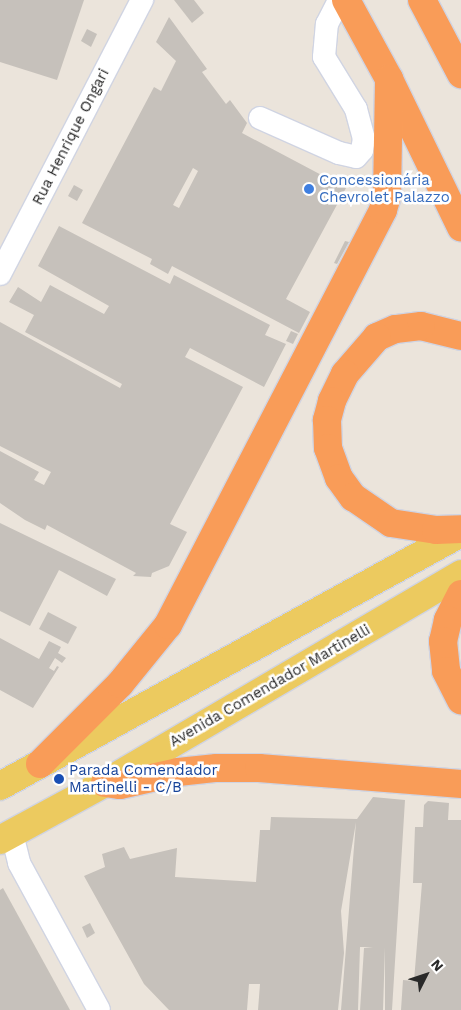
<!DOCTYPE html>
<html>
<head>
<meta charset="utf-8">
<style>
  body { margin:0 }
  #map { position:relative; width:461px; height:1010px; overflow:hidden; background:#ebe4db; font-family:"Work Sans",sans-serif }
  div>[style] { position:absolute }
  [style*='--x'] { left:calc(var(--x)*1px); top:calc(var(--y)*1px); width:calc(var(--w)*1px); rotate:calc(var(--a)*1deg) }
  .building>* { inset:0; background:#c6c1bb }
  .roads { filter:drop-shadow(1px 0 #d0d4e2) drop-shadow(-1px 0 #d0d4e2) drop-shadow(0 1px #d0d4e2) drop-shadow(0 -1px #d0d4e2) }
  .minor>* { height:22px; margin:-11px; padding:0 11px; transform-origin:11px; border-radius:11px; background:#fff }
  .major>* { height:28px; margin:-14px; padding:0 14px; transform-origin:14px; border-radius:14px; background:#ecca5f }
  .highway>* { height:28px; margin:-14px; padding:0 14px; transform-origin:14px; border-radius:14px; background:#f99c58 }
  .dots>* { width:14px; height:14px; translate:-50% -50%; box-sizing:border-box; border:2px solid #fff; border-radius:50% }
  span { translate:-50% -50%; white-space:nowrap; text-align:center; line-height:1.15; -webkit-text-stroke:5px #fff; paint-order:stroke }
  .street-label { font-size:15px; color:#292929 }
  .shop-label { font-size:15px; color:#366cbe }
  .left { translate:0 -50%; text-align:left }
  .transit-label { font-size:15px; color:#164399 }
  .north { position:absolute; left:401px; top:950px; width:50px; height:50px; -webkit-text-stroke:4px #fff; paint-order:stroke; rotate:49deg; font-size:14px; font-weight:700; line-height:20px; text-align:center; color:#292929 }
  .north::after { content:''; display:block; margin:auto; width:18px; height:22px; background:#292929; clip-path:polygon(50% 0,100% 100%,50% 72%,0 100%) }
</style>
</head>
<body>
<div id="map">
  <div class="building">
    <i style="clip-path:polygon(0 0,84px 0,57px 80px,0 62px)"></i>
    <i style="clip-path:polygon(174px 0,194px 0,204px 13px,192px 23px)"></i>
    <i style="clip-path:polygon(evenodd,169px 17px,207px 69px,202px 72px,226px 104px,230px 100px,247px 123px,242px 133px,346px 188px,286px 299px,310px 312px,299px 333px,172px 266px,168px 274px,150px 264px,152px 259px,82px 223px,154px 87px,161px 91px,176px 61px,156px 42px,169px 17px,193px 168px,198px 171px,179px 208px,173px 205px,193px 168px)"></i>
    <i style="clip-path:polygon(87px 29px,97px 34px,91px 47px,81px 41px)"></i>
    <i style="clip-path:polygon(74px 185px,83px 190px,77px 201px,68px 196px)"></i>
    <i style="clip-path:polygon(59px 226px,170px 284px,174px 275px,270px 325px,265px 335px,286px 344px,264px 387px,190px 348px,185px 357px,243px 387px,170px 524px,187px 532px,169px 566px,152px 573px,151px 577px,133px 576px,136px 573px,47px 525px,45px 530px,25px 520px,0 503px,0 451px,39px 472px,34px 480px,44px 485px,51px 472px,0 446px,0 322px,120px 388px,122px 384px,25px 332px,34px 315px,9px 302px,18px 287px,41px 302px,50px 285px,104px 314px,109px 306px,38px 266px)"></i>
    <i style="clip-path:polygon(345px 241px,349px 242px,337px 264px,334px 263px)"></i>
    <i style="clip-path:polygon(291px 331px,298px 334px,293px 344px,286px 341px)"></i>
    <i style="clip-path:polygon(0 523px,116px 579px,107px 596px,59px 570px,30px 626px,0 611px)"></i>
    <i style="clip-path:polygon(48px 612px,77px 627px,68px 644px,39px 629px)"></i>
    <i style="clip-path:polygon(0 638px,39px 659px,49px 641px,61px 647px,58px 653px,66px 658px,62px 663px,55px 658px,49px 668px,54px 671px,57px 666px,59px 667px,33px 708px,0 690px)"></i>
    <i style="clip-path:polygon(373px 797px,405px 800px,392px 1010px,385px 1010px,385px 947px,383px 1010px,360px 1010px,364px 948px,373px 947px,360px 947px,358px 1010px,341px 1010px,356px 822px,341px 911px,344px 953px,338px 1010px,258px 1010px,260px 984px,249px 984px,247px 1010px,169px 1010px,144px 984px,84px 876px,105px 867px,102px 854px,124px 847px,130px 859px,177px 848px,175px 877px,256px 882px,260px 830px,270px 830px,271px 817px,357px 819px)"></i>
    <i style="clip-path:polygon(428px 801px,449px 803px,448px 820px,461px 820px,461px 1010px,401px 1010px,403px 980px,414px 981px,422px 883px,413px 883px,415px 827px,423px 827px,424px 805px)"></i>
    <i style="clip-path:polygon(3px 888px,70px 1010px,0 1010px,0 890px)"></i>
    <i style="clip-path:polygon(90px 923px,95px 933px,87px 938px,82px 927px)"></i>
  </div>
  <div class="roads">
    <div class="minor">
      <i style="--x:260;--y:118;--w:86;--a:23.9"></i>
      <i style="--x:339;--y:153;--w:17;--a:13"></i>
      <i style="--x:356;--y:157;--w:9;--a:-49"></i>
      <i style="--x:362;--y:150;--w:11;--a:-80"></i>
      <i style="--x:364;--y:139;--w:31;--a:-105"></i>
      <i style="--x:356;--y:109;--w:61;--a:-121.6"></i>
      <i style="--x:324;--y:57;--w:33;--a:-85"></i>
      <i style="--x:327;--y:24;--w:27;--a:-63"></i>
      <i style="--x:0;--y:274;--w:309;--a:-62.6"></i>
      <i style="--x:12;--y:834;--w:30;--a:76"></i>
      <i style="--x:19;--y:863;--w:167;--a:61.4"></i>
    </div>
    <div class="major">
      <i style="--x:0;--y:786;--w:526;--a:-28.76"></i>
      <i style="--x:0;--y:840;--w:119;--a:-28.5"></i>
      <i style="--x:105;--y:783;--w:413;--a:-30.4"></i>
    </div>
    <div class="highway">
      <i style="--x:346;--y:0;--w:90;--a:61.4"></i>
      <i style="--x:389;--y:79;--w:165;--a:64.1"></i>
      <i style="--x:422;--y:0;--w:84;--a:62.2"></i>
      <i style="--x:461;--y:336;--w:41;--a:-166"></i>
      <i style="--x:421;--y:326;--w:26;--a:173"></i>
      <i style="--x:395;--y:329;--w:20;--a:156"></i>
      <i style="--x:377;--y:337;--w:49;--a:130.9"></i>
      <i style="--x:345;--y:374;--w:30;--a:116"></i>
      <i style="--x:332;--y:401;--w:20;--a:105"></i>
      <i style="--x:327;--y:420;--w:28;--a:88"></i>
      <i style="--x:328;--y:448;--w:32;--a:70"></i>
      <i style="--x:339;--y:478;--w:24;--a:54"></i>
      <i style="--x:353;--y:497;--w:46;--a:34.4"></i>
      <i style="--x:391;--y:523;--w:46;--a:8.8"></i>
      <i style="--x:436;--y:530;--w:25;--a:-2"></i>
      <i style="--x:461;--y:594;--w:29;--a:117"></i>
      <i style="--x:448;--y:620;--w:22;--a:103"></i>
      <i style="--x:443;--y:641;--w:30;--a:84"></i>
      <i style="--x:446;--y:671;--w:33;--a:63"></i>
      <i style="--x:40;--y:764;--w:113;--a:-45"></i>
      <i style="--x:120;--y:684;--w:76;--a:-50.9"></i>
      <i style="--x:168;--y:625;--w:467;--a:-62.6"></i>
      <i style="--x:383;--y:210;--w:15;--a:-74"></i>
      <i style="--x:387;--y:196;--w:117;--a:-89"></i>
      <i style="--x:105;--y:783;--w:15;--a:8"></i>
      <i style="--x:120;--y:785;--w:59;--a:-12.6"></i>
      <i style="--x:178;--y:772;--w:39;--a:-6"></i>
      <i style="--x:217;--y:768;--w:42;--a:0"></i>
      <i style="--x:259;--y:768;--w:203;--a:4.5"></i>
    </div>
  </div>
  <div class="dots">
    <i style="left:309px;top:189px;background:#3f7fe0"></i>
    <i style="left:59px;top:779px;background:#1a4fb4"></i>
  </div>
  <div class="street-label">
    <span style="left:71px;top:137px;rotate:-63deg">Rua Henrique Ongari</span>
    <span style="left:270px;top:686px;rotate:-30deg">Avenida Comendador Martinelli</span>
  </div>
  <div class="shop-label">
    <span class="left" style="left:319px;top:189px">Concessionária<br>Chevrolet Palazzo</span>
  </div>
  <div class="transit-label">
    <span class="left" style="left:69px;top:779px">Parada Comendador<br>Martinelli - C/B</span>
  </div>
  <div class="north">N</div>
</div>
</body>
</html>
